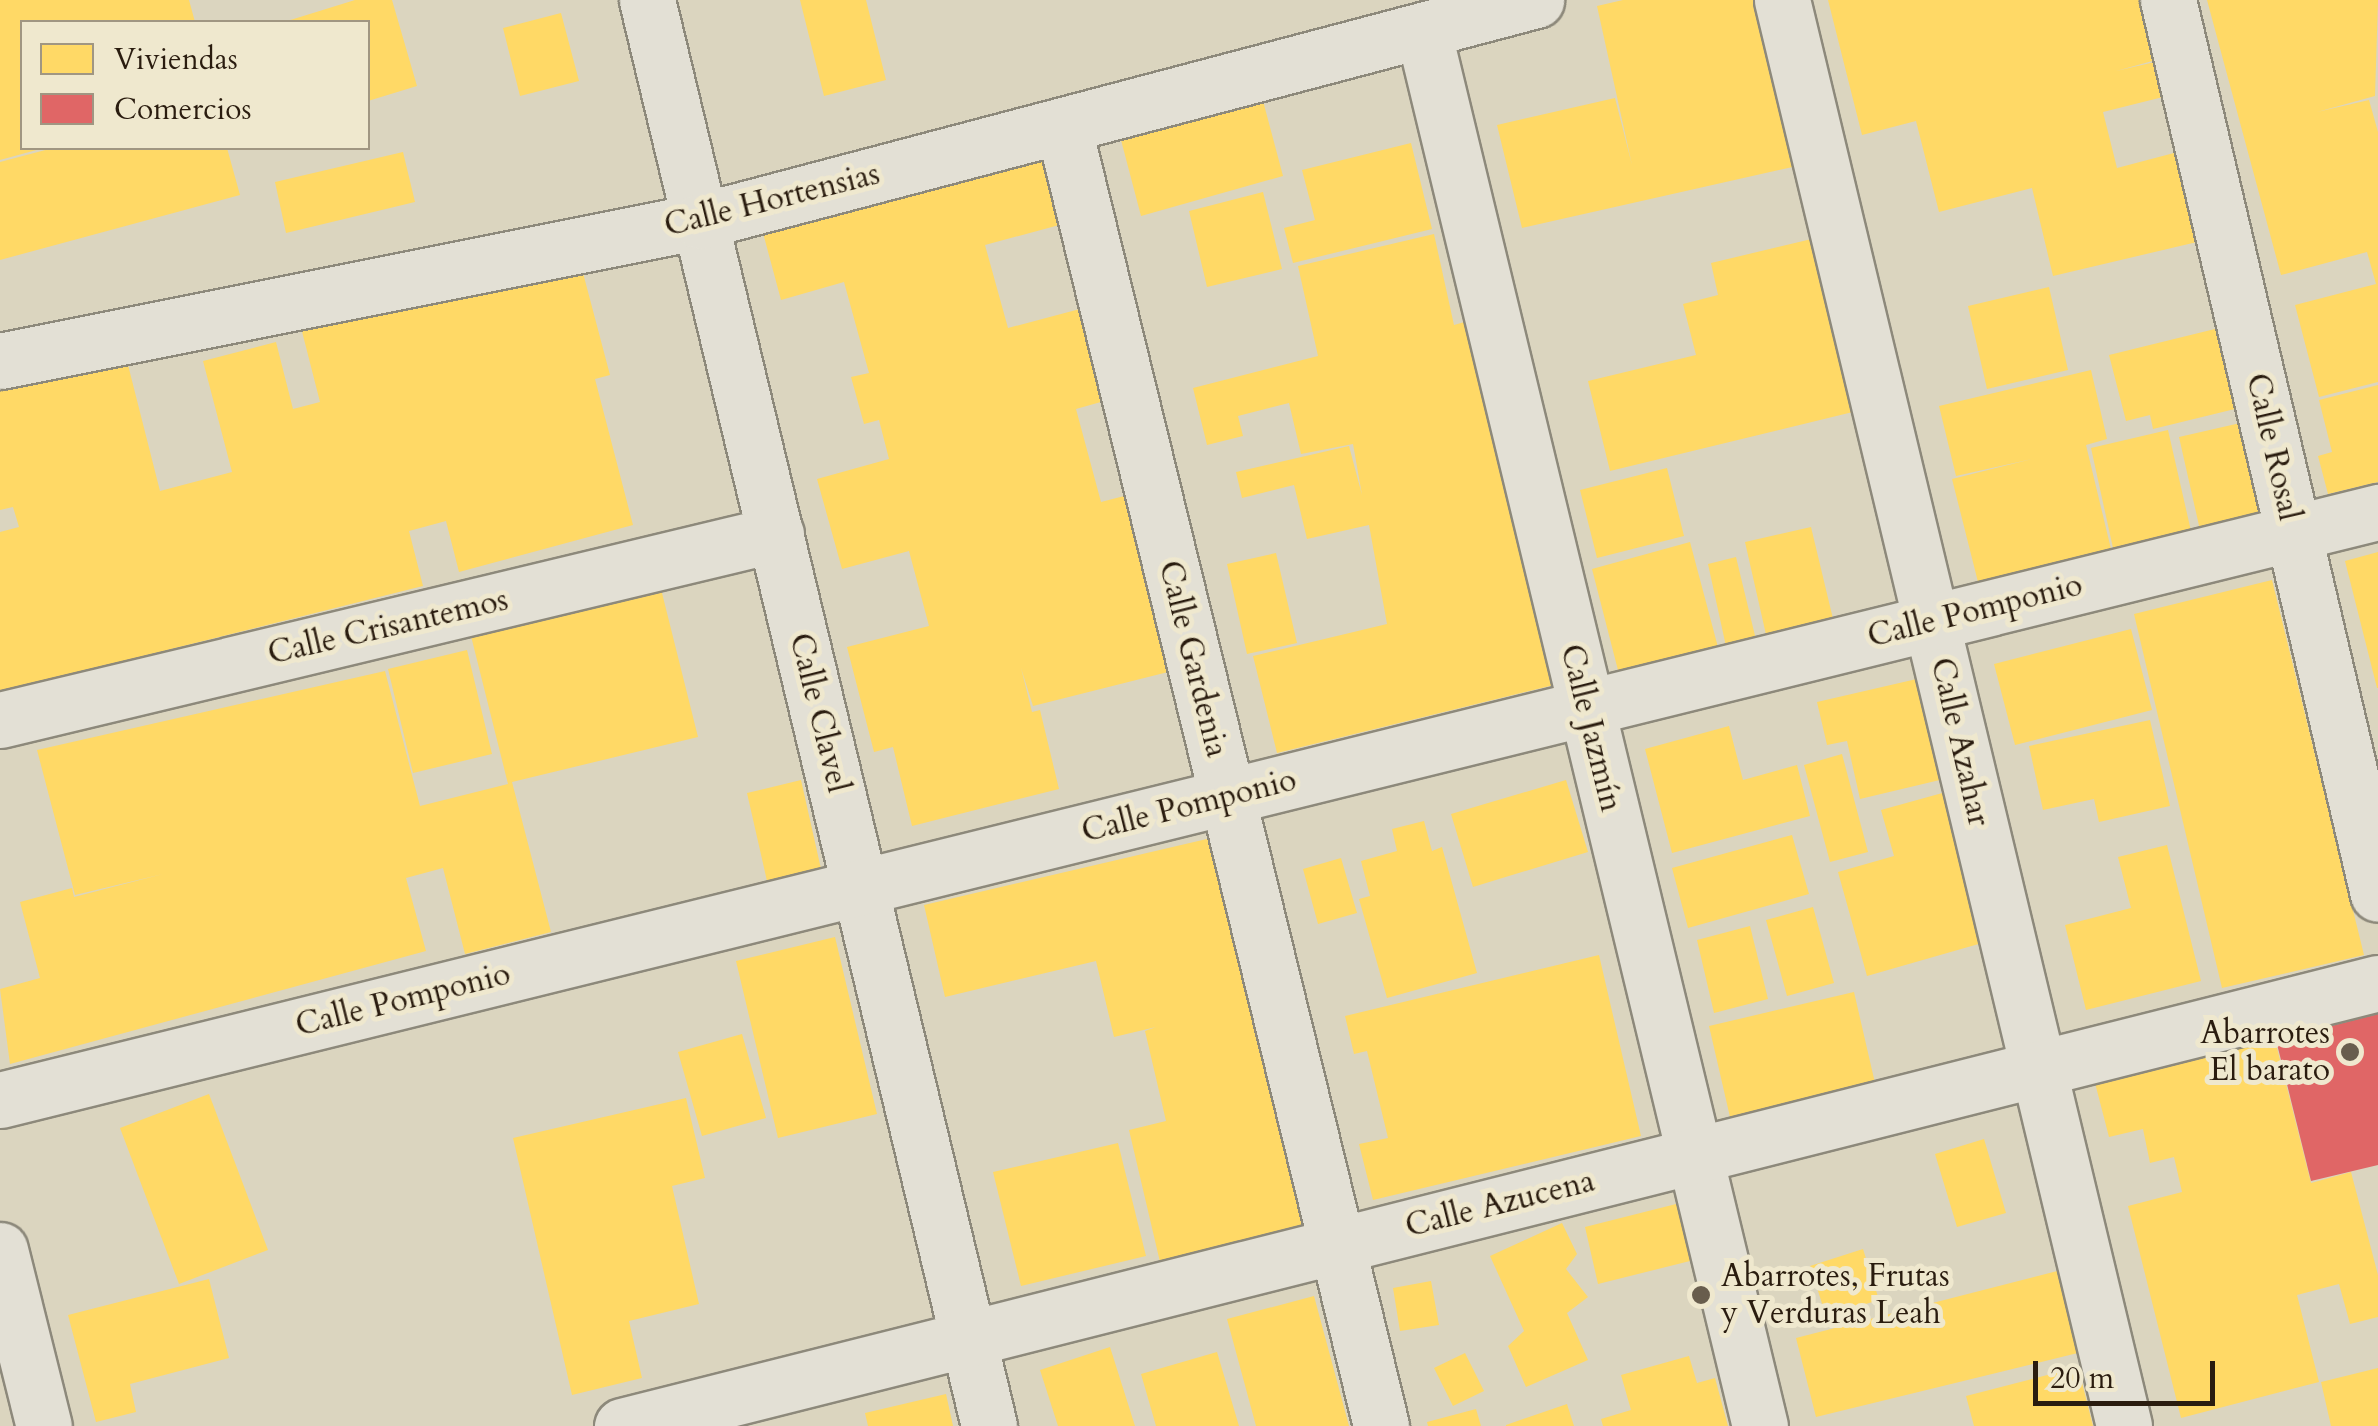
<!DOCTYPE html>
<html>
<head>
<meta charset="utf-8">
<style>
  body { margin:0 }
  #map { position:relative; width:2378px; height:1426px; overflow:hidden; background:#dbd5bf; font-family:Cardo,serif }
  div>[style] { position:absolute }
  [style*='--x'] { left:calc(var(--x)*1px); top:calc(var(--y)*1px); width:calc(var(--w)*1px); rotate:calc(var(--a)*1deg) }
  .homes>* { inset:0; background:#ffd966 }
  .shops>* { inset:0; background:#e06666 }
  .roads { filter:drop-shadow(2px 0 #8d897b) drop-shadow(-2px 0 #8d897b) drop-shadow(0 2px #8d897b) drop-shadow(0 -2px #8d897b) }
  .minor>* { height:55px; margin:-27.5px; padding:0 27.5px; transform-origin:27.5px; border-radius:27.5px; background:#e3e0d5 }
  .dots>* { width:28px; height:28px; translate:-50% -50%; box-sizing:border-box; border:5px solid #efe8ce; border-radius:50% }
  span { translate:-50% -50%; white-space:nowrap; text-align:center; line-height:1.15; -webkit-text-stroke:10px #efe8ce; paint-order:stroke }
  .street-label { font-size:32px; color:#2a1c0f }
  .poi-label { font-size:32px; color:#2a1c0f }
  .right { translate:-100% -50%; text-align:right }
  .left { translate:0 -50%; text-align:left }
  .legend { position:absolute; left:20px; top:20px; width:350px; height:130px; box-sizing:border-box; background:#efe8ce; border:2px solid #a09682; margin:0; padding:12px 18px; list-style:none; font-size:30px; color:#2a1c0f }
  .legend li { display:flex; align-items:center; gap:20px; height:50px }
  .legend b { width:50px; border:2px solid #a09682 }
  .scale { position:absolute; left:2033px; top:1361px; width:182px; height:45px; box-sizing:border-box; border:5px solid #2a1c0f; border-top:0; padding-left:12px; font-size:30px; line-height:35px; white-space:nowrap; color:#2a1c0f; -webkit-text-stroke:8px #efe8ce; paint-order:stroke }
</style>
</head>
<body>
<div id="map">
  <div class="homes">
    <i style="clip-path:polygon(0 0,189px 0,195px 22px,22px 22px,22px 148px,40px 149px,0 160px)"></i>
    <i style="clip-path:polygon(355px 0,392px 0,417px 86px,368px 101px,368px 22px,284px 22px)"></i>
    <i style="clip-path:polygon(800px 0,866px 0,886px 80px,824px 96px)"></i>
    <i style="clip-path:polygon(1623px 0,1759px 0,1797px 166px,1522px 228px,1497px 125px,1615px 98px,1632px 165px,1597px 6px)"></i>
    <i style="clip-path:polygon(1828px 0,2141px 0,2156px 60px,2116px 71px,2155px 62px,2163px 97px,2103px 112px,2117px 168px,2174px 153px,2197px 242px,2053px 276px,2032px 188px,1939px 212px,1916px 121px,1862px 135px)"></i>
    <i style="clip-path:polygon(2207px 0,2378px 0,2375px 96px,2317px 112px,2369px 100px,2378px 132px,2378px 382px,2319px 397px,2295px 305px,2376px 284px,2367px 252px,2281px 275px)"></i>
    <i style="clip-path:polygon(561px 13px,579px 81px,520px 96px,503px 28px)"></i>
    <i style="clip-path:polygon(1258px 82px,1283px 176px,1141px 216px,1116px 121px)"></i>
    <i style="clip-path:polygon(1052px 139px,1074px 221px,985px 245px,1008px 328px,1091px 306px,1115px 398px,1076px 409px,1101px 502px,1128px 495px,1172px 671px,1033px 706px,1021px 668px,1032px 712px,1040px 710px,1059px 789px,912px 826px,893px 747px,874px 752px,847px 647px,929px 626px,909px 551px,842px 569px,817px 479px,889px 459px,879px 420px,864px 424px,851px 377px,869px 373px,844px 282px,781px 300px,759px 218px)"></i>
    <i style="clip-path:polygon(1411px 143px,1432px 229px,1293px 263px,1284px 228px,1315px 220px,1302px 170px)"></i>
    <i style="clip-path:polygon(53px 148px,227px 148px,240px 195px,0 260px,0 162px)"></i>
    <i style="clip-path:polygon(403px 152px,415px 202px,286px 233px,275px 182px)"></i>
    <i style="clip-path:polygon(1263px 192px,1282px 269px,1207px 287px,1189px 211px)"></i>
    <i style="clip-path:polygon(1434px 234px,1454px 325px,1468px 321px,1558px 684px,1277px 753px,1253px 656px,1387px 624px,1369px 525px,1307px 539px,1294px 485px,1242px 498px,1236px 472px,1349px 446px,1362px 495px,1353px 444px,1301px 454px,1289px 403px,1238px 416px,1243px 436px,1207px 445px,1193px 388px,1318px 356px,1298px 266px)"></i>
    <i style="clip-path:polygon(1820px 237px,1861px 410px,1610px 471px,1588px 381px,1696px 355px,1683px 304px,1718px 295px,1711px 263px)"></i>
    <i style="clip-path:polygon(578px 254px,610px 375px,595px 379px,633px 525px,459px 572px,446px 521px,409px 531px,423px 586px,0 692px,0 532px,19px 527px,13px 507px,0 510px,0 374px,126px 357px,160px 491px,232px 472px,203px 361px,276px 342px,293px 409px,320px 402px,296px 308px)"></i>
    <i style="clip-path:polygon(2049px 287px,2068px 370px,1987px 389px,1968px 306px)"></i>
    <i style="clip-path:polygon(2219px 328px,2239px 408px,2153px 429px,2150px 415px,2126px 421px,2109px 355px)"></i>
    <i style="clip-path:polygon(2091px 370px,2107px 439px,2086px 445px,2111px 549px,1978px 582px,1952px 479px,2032px 459px,1956px 476px,1939px 406px)"></i>
    <i style="clip-path:polygon(2378px 385px,2378px 482px,2328px 494px,2318px 456px,2332px 452px,2319px 400px)"></i>
    <i style="clip-path:polygon(2249px 421px,2271px 514px,2200px 530px,2179px 437px)"></i>
    <i style="clip-path:polygon(2168px 430px,2191px 531px,2113px 548px,2091px 448px)"></i>
    <i style="clip-path:polygon(1667px 468px,1684px 536px,1597px 558px,1580px 490px)"></i>
    <i style="clip-path:polygon(1811px 527px,1834px 623px,1767px 639px,1745px 542px)"></i>
    <i style="clip-path:polygon(1690px 542px,1719px 651px,1620px 678px,1592px 569px)"></i>
    <i style="clip-path:polygon(2378px 552px,2378px 688px,2377px 688px,2345px 561px)"></i>
    <i style="clip-path:polygon(1276px 553px,1297px 643px,1247px 654px,1227px 564px)"></i>
    <i style="clip-path:polygon(1736px 557px,1757px 644px,1727px 651px,1708px 564px)"></i>
    <i style="clip-path:polygon(2272px 580px,2364px 955px,2222px 988px,2134px 614px)"></i>
    <i style="clip-path:polygon(661px 589px,698px 737px,512px 782px,551px 932px,465px 954px,443px 868px,406px 878px,426px 951px,10px 1064px,0 989px,40px 978px,20px 902px,72px 888px,74px 897px,163px 874px,75px 895px,37px 750px,385px 671px,420px 806px,508px 784px,471px 636px)"></i>
    <i style="clip-path:polygon(2131px 629px,2152px 710px,2015px 745px,1994px 664px)"></i>
    <i style="clip-path:polygon(467px 650px,492px 754px,413px 773px,388px 669px)"></i>
    <i style="clip-path:polygon(1921px 678px,1944px 779px,1860px 799px,1847px 741px,1827px 745px,1817px 702px)"></i>
    <i style="clip-path:polygon(2150px 720px,2170px 806px,2099px 822px,2094px 799px,2043px 810px,2029px 746px)"></i>
    <i style="clip-path:polygon(1729px 726px,1743px 780px,1797px 765px,1810px 816px,1672px 853px,1645px 749px)"></i>
    <i style="clip-path:polygon(1842px 754px,1868px 852px,1830px 862px,1804px 765px)"></i>
    <i style="clip-path:polygon(801px 780px,821px 869px,767px 881px,747px 793px)"></i>
    <i style="clip-path:polygon(1566px 780px,1588px 852px,1473px 887px,1451px 814px)"></i>
    <i style="clip-path:polygon(1946px 792px,1989px 941px,1867px 976px,1838px 872px,1894px 856px,1881px 810px)"></i>
    <i style="clip-path:polygon(1424px 821px,1432px 851px,1442px 847px,1477px 973px,1387px 998px,1359px 899px,1370px 896px,1361px 861px,1397px 851px,1392px 829px)"></i>
    <i style="clip-path:polygon(1224px 835px,1284px 1091px,1271px 1094px,1303px 1228px,1160px 1262px,1129px 1130px,1166px 1121px,1145px 1031px,1156px 1027px,1114px 1037px,1096px 961px,945px 997px,924px 905px)"></i>
    <i style="clip-path:polygon(1792px 835px,1809px 894px,1688px 928px,1672px 868px)"></i>
    <i style="clip-path:polygon(2167px 845px,2201px 981px,2086px 1010px,2065px 925px,2131px 908px,2118px 857px)"></i>
    <i style="clip-path:polygon(1341px 858px,1357px 913px,1318px 924px,1303px 869px)"></i>
    <i style="clip-path:polygon(1813px 907px,1834px 983px,1787px 996px,1766px 920px)"></i>
    <i style="clip-path:polygon(1750px 926px,1768px 999px,1714px 1013px,1697px 940px)"></i>
    <i style="clip-path:polygon(835px 937px,877px 1114px,778px 1138px,736px 961px)"></i>
    <i style="clip-path:polygon(1599px 955px,1641px 1136px,1373px 1200px,1359px 1144px,1388px 1138px,1367px 1051px,1354px 1054px,1345px 1016px)"></i>
    <i style="clip-path:polygon(1854px 992px,1875px 1083px,1730px 1117px,1709px 1026px)"></i>
    <i style="clip-path:polygon(742px 1034px,766px 1118px,702px 1136px,678px 1052px)"></i>
    <i style="clip-path:polygon(2275px 1040px,2311px 1183px,2351px 1172px,2378px 1275px,2378px 1317px,2350px 1324px,2339px 1284px,2297px 1295px,2319px 1382px,2181px 1418px,2128px 1206px,2182px 1192px,2174px 1157px,2150px 1163px,2143px 1129px,2109px 1137px,2095px 1083px)"></i>
    <i style="clip-path:polygon(209px 1094px,268px 1250px,179px 1284px,120px 1128px)"></i>
    <i style="clip-path:polygon(686px 1098px,705px 1178px,672px 1186px,699px 1304px,629px 1321px,642px 1378px,572px 1395px,513px 1138px)"></i>
    <i style="clip-path:polygon(1984px 1139px,2006px 1213px,1957px 1227px,1935px 1154px)"></i>
    <i style="clip-path:polygon(1118px 1143px,1146px 1256px,1021px 1286px,993px 1172px)"></i>
    <i style="clip-path:polygon(1680px 1203px,1694px 1260px,1598px 1284px,1585px 1227px)"></i>
    <i style="clip-path:polygon(1562px 1223px,1577px 1254px,1566px 1269px,1588px 1297px,1567px 1313px,1588px 1360px,1526px 1387px,1508px 1346px,1524px 1331px,1490px 1256px)"></i>
    <i style="clip-path:polygon(1863px 1249px,1879px 1300px,1826px 1316px,1810px 1266px)"></i>
    <i style="clip-path:polygon(2069px 1268px,2090px 1350px,1816px 1417px,1796px 1338px)"></i>
    <i style="clip-path:polygon(209px 1279px,229px 1358px,130px 1384px,136px 1412px,96px 1422px,68px 1315px)"></i>
    <i style="clip-path:polygon(1431px 1281px,1439px 1325px,1400px 1331px,1393px 1288px)"></i>
    <i style="clip-path:polygon(1314px 1296px,1349px 1426px,1256px 1426px,1227px 1319px)"></i>
    <i style="clip-path:polygon(1110px 1347px,1135px 1426px,1058px 1426px,1040px 1370px)"></i>
    <i style="clip-path:polygon(1217px 1352px,1239px 1426px,1156px 1426px,1141px 1374px)"></i>
    <i style="clip-path:polygon(1465px 1353px,1484px 1391px,1453px 1406px,1434px 1368px)"></i>
    <i style="clip-path:polygon(1689px 1356px,1697px 1383px,1715px 1378px,1728px 1426px,1603px 1426px,1601px 1419px,1631px 1410px,1621px 1375px)"></i>
    <i style="clip-path:polygon(2078px 1367px,2093px 1426px,1974px 1426px,1966px 1396px)"></i>
    <i style="clip-path:polygon(2378px 1368px,2378px 1426px,2331px 1426px,2321px 1382px)"></i>
    <i style="clip-path:polygon(946px 1394px,953px 1426px,868px 1426px,865px 1413px)"></i>
    <i style="clip-path:polygon(1567px 1404px,1574px 1426px,1506px 1426px,1506px 1425px)"></i>
    <i style="clip-path:polygon(1476px 1409px,1481px 1426px,1428px 1426px,1427px 1422px)"></i>
  </div>
  <div class="shops">
    <i style="clip-path:polygon(2378px 1014px,2378px 1165px,2311px 1181px,2276px 1040px)"></i>
  </div>
  <div class="roads">
    <div class="minor">
      <i style="--x:647;--y:0;--w:1466;--a:76.51"></i>
      <i style="--x:1782;--y:0;--w:1466;--a:76.51"></i>
      <i style="--x:2168;--y:0;--w:918;--a:76.78"></i>
      <i style="--x:1423;--y:30;--w:1436;--a:76.43"></i>
      <i style="--x:1063;--y:125;--w:1339;--a:76.26"></i>
      <i style="--x:0;--y:361;--w:714;--a:-11.31"></i>
      <i style="--x:700;--y:221;--w:865;--a:-14.81"></i>
      <i style="--x:0;--y:720;--w:798;--a:-13.48"></i>
      <i style="--x:0;--y:1100;--w:2450;--a:-13.89"></i>
      <i style="--x:0;--y:1250;--w:181;--a:76"></i>
      <i style="--x:622;--y:1426;--w:1811;--a:-14.16"></i>
    </div>
  </div>
  <div class="dots">
    <i style="left:2350px;top:1052px;background:#685d4d"></i>
    <i style="left:1701px;top:1295px;background:#685d4d"></i>
  </div>
  <div class="street-label">
    <span style="left:772px;top:200px;rotate:-14deg">Calle Hortensias</span>
    <span style="left:2273px;top:447px;rotate:77deg">Calle Rosal</span>
    <span style="left:1975px;top:611px;rotate:-14deg">Calle Pomponio</span>
    <span style="left:388px;top:627px;rotate:-13deg">Calle Crisantemos</span>
    <span style="left:1193px;top:659px;rotate:76deg">Calle Gardenia</span>
    <span style="left:819px;top:713px;rotate:76deg">Calle Clavel</span>
    <span style="left:1591px;top:728px;rotate:76deg">Calle Jazmín</span>
    <span style="left:1960px;top:742px;rotate:77deg">Calle Azahar</span>
    <span style="left:1189px;top:806px;rotate:-14deg">Calle Pomponio</span>
    <span style="left:403px;top:1000px;rotate:-14deg">Calle Pomponio</span>
    <span style="left:1500px;top:1204px;rotate:-14deg">Calle Azucena</span>
  </div>
  <div class="poi-label">
    <span class="right" style="left:2330px;top:1052px">Abarrotes<br>El barato</span>
    <span class="left" style="left:1721px;top:1295px">Abarrotes, Frutas<br>y Verduras Leah</span>
  </div>
  <ul class="legend">
  <li><b style="height:28px;background:#ffd966"></b>Viviendas</li>
  <li><b style="height:28px;background:#e06666"></b>Comercios</li>
  </ul>
  <div class="scale">20 m</div>
</div>
</body>
</html>
